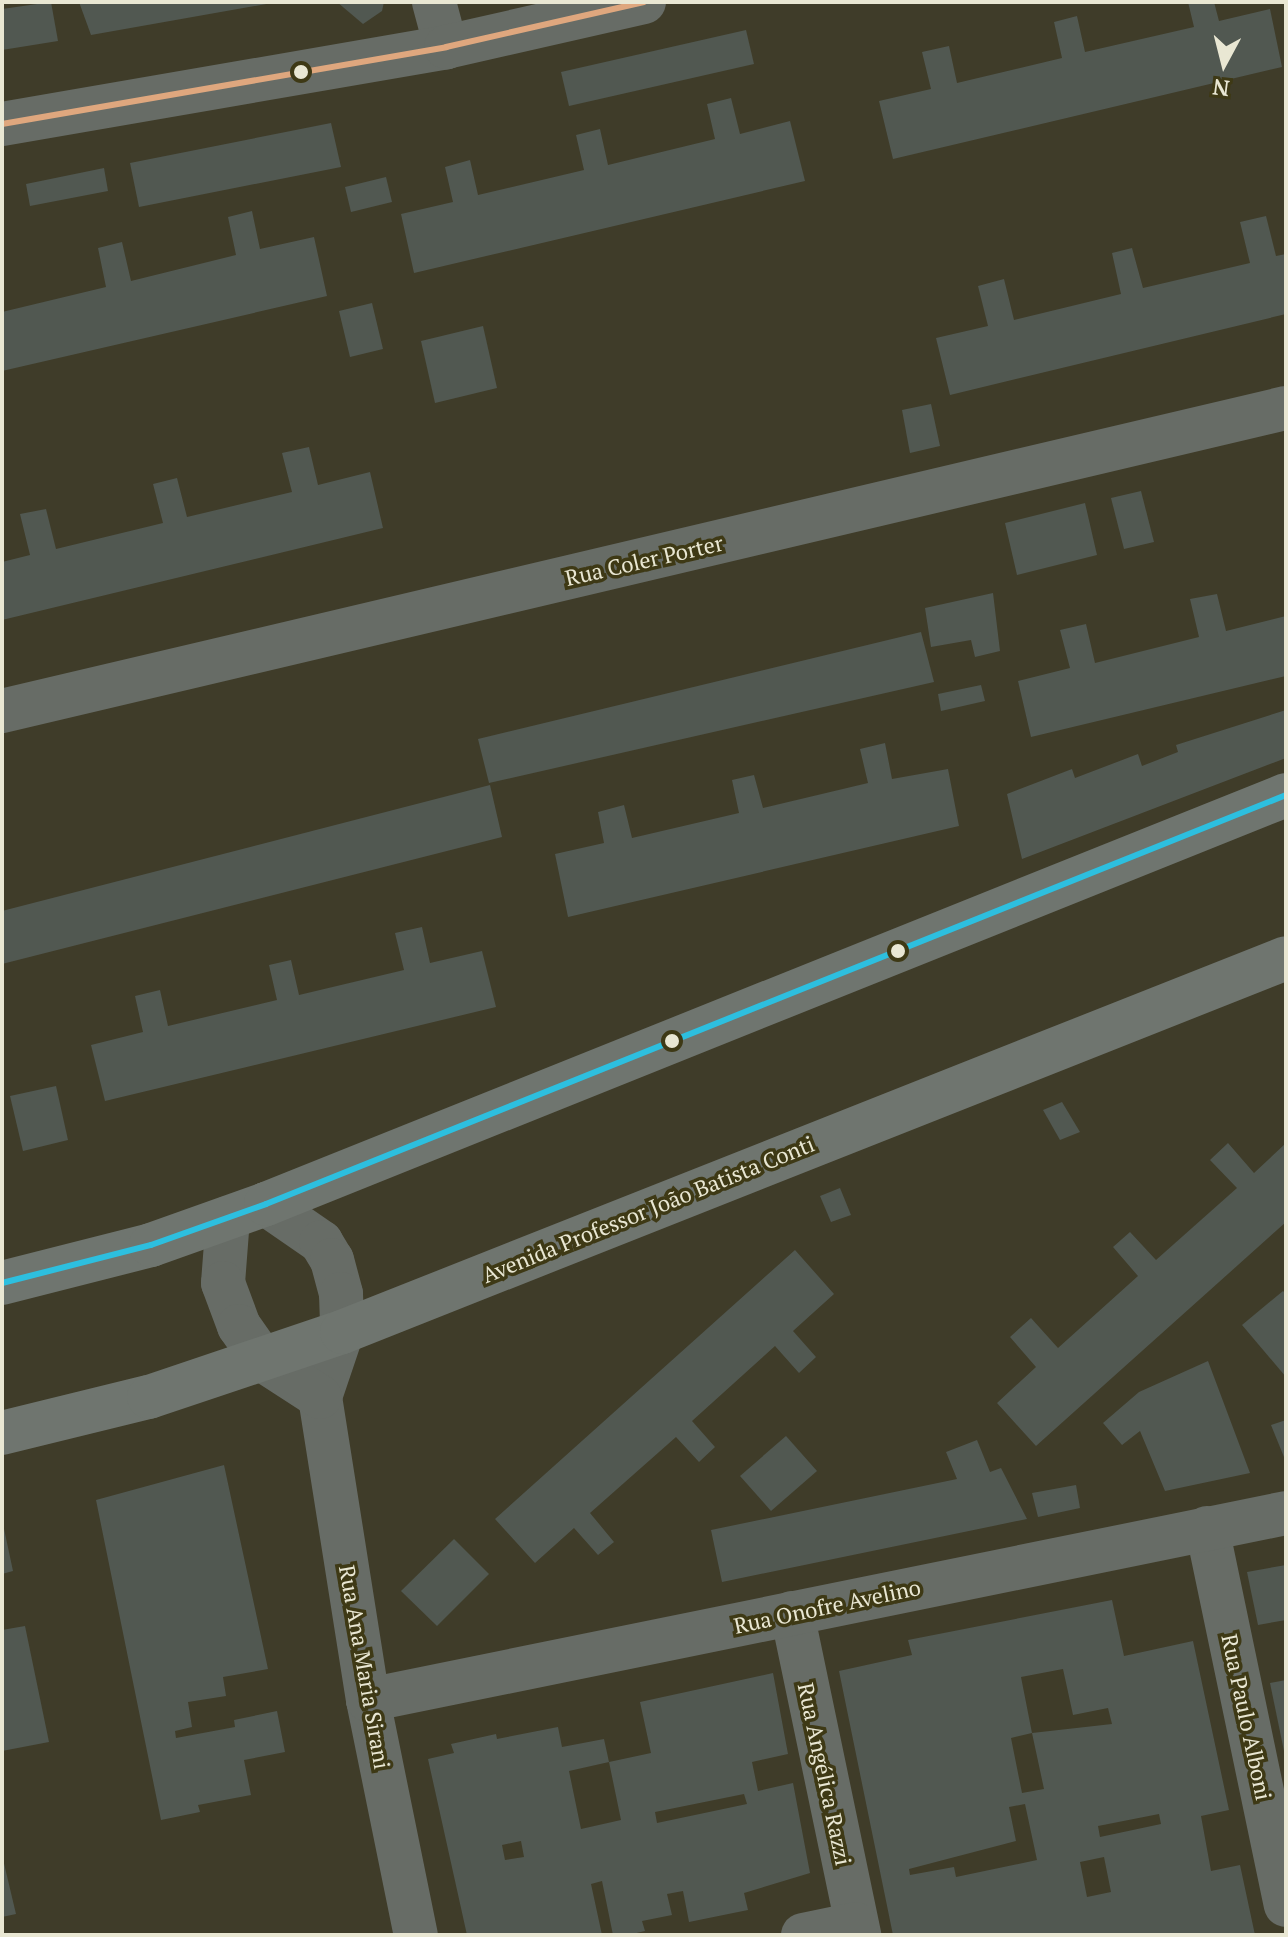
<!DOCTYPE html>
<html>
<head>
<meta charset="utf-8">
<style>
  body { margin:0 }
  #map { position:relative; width:1288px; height:1937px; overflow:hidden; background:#3f3c29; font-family:"PT Serif",serif }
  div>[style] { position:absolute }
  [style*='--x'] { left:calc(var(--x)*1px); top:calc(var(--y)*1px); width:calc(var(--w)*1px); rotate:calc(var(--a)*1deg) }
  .building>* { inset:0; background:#515851 }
  .street>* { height:44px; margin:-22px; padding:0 22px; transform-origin:22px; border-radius:22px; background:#676c66 }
  .secondary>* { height:44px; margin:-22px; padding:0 22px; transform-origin:22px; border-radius:22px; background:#6f756f }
  .bus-1>* { height:6px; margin:-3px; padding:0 3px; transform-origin:3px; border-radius:3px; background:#2dbfdf }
  .bus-2>* { height:6px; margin:-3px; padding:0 3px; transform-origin:3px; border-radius:3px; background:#dfa77e }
  .dots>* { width:22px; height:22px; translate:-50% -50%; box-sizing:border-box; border:4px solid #3e3915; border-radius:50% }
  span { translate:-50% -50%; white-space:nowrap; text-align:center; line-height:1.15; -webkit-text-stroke:7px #3e3915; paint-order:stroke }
  .street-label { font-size:22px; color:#e9e7d3 }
  .frame { position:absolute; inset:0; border:4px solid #e9e7d3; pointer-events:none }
  .north { position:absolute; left:1184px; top:24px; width:80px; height:80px; -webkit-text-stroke:6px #3e3915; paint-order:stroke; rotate:187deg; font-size:22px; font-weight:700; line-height:32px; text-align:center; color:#e9e7d3 }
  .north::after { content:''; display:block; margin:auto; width:28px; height:36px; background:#e9e7d3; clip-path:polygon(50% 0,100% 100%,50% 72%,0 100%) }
</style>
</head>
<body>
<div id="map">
  <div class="building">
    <i style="clip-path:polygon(51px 2px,58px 41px,2px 50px,2px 9px)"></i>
    <i style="clip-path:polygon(79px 2px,272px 2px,272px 3px,91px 35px)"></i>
    <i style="clip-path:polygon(337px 2px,384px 2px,382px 11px,363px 24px)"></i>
    <i style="clip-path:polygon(1188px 2px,1214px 2px,1219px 21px,1270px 9px,1282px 67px,893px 159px,879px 101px,931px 89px,922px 52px,949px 46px,957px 83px,1062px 58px,1054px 22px,1077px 16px,1085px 52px,1194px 27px)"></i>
    <i style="clip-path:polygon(746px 30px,754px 64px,569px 106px,561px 72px)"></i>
    <i style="clip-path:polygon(731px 98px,740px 134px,790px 121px,805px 181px,414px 273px,401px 214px,453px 202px,445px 167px,470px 160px,478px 195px,584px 170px,576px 135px,600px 129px,608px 165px,715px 139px,707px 104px)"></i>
    <i style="clip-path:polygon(331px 123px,341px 167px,139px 207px,130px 163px)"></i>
    <i style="clip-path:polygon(104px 168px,108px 191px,30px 206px,26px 184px)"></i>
    <i style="clip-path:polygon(386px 177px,392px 202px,351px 212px,345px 187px)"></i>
    <i style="clip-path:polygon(252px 211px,260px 249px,314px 237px,327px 296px,2px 371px,2px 312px,106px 287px,98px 248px,122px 242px,131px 281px,236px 255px,228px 217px)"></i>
    <i style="clip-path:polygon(1266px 216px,1276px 256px,1286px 254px,1286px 314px,950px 395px,936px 338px,988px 326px,978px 286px,1004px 279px,1014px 320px,1121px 294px,1112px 253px,1132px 248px,1143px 288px,1250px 263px,1240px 222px)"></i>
    <i style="clip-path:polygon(372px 303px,383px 349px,350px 357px,339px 311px)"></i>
    <i style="clip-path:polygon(483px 326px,497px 388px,435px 403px,421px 341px)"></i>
    <i style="clip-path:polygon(931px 404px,940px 446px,910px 453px,902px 410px)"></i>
    <i style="clip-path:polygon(309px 447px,318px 485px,370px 472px,383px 528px,2px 620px,2px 562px,30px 555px,20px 514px,46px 509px,56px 549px,163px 523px,153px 484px,177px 478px,187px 517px,292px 492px,282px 453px)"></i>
    <i style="clip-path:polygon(1141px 491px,1154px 542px,1124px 549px,1111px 498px)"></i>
    <i style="clip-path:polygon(1085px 503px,1097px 555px,1017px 575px,1005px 523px)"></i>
    <i style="clip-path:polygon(993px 593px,1000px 651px,975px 657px,971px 640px,931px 647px,925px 608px)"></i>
    <i style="clip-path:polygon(1217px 594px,1226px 631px,1286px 616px,1286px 676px,1031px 737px,1018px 681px,1070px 668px,1060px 630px,1086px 624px,1095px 663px,1199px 637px,1190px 599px)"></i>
    <i style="clip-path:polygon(921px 632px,934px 682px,489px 783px,478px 739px)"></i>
    <i style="clip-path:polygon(981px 685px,985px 701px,941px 711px,938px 694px)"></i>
    <i style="clip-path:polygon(1286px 710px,1286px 758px,1022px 859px,1007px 794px,1072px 769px,1075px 778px,1138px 754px,1142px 766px,1178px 752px,1176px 745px)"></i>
    <i style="clip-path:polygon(885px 743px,892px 779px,948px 769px,959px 826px,568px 917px,555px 854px,604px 843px,598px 812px,624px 805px,632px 838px,739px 813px,732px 780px,754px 775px,763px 808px,868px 783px,860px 749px)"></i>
    <i style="clip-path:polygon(490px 785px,502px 837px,2px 964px,2px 911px)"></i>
    <i style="clip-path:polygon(422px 927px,430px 963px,482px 951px,496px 1007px,105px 1101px,91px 1045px,143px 1032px,135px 996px,160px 990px,168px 1026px,277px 1000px,269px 965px,291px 960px,299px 995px,404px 970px,395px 933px)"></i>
    <i style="clip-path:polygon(56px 1086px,68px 1140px,23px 1151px,10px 1096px)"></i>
    <i style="clip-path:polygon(1062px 1102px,1080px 1132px,1060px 1140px,1043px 1110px)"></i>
    <i style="clip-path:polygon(1228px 1143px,1254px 1173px,1286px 1143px,1286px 1222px,1036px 1446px,997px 1403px,1036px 1367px,1010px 1337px,1031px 1318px,1058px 1348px,1138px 1276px,1113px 1247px,1130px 1232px,1156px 1260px,1237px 1188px,1210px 1160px)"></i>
    <i style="clip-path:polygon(840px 1188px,851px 1215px,831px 1222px,820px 1196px)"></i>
    <i style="clip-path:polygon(795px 1250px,834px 1294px,793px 1331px,816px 1357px,799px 1373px,775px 1346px,692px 1421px,715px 1447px,699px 1462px,676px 1437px,590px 1513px,614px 1542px,598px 1555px,574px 1528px,535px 1563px,495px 1519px)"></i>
    <i style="clip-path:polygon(1283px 1291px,1286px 1294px,1286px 1377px,1242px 1325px)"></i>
    <i style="clip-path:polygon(1208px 1361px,1250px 1473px,1165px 1491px,1140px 1431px,1122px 1445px,1103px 1423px,1139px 1392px)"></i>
    <i style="clip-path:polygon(1286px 1420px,1286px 1462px,1271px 1425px)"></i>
    <i style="clip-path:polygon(786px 1436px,817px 1471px,771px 1511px,740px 1476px)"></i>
    <i style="clip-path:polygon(977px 1440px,990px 1472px,1001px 1468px,1027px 1519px,722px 1582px,711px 1530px,957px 1479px,946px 1452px)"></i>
    <i style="clip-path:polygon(224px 1465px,268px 1669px,223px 1677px,226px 1696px,188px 1702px,192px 1727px,175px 1731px,176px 1738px,235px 1727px,234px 1720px,277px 1711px,285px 1752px,244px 1760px,251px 1795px,198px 1805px,200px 1812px,161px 1820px,96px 1500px)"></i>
    <i style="clip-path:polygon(1076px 1485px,1080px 1508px,1038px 1517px,1032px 1493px)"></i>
    <i style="clip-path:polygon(3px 1524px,13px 1571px,2px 1574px,2px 1525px)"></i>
    <i style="clip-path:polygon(454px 1539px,489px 1574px,437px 1626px,401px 1591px)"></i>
    <i style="clip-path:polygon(1286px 1565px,1286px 1620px,1258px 1625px,1247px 1572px)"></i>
    <i style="clip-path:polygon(evenodd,1112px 1600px,1124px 1656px,1193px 1641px,1229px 1810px,1201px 1816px,1211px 1871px,1240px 1865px,1255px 1935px,893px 1935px,839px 1671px,912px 1655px,908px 1640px,1112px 1600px,1063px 1669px,1073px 1715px,1108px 1708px,1112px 1724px,1032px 1733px,1044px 1789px,1022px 1793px,1011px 1738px,1032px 1733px,1021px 1677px,1063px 1669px,1112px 1600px,1025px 1804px,1037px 1860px,956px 1877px,954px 1867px,910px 1875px,909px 1869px,1016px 1841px,1009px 1807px,1025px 1804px,1112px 1600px,1159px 1814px,1161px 1824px,1100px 1837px,1098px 1826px,1159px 1814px,1112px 1600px,1104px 1857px,1111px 1892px,1087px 1897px,1080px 1862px,1104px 1857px)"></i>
    <i style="clip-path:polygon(25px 1626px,49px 1742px,2px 1751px,2px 1630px)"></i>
    <i style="clip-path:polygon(evenodd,773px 1673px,788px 1754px,752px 1762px,758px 1791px,793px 1783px,810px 1873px,744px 1893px,748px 1910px,689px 1922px,683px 1891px,667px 1894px,672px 1915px,642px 1921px,645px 1931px,628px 1935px,613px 1935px,602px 1881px,591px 1884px,602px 1935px,467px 1935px,428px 1759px,454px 1753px,451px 1744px,496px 1734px,497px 1739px,558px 1727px,562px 1747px,604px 1739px,609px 1762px,569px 1771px,581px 1829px,621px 1820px,609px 1762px,651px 1753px,640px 1702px,773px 1673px,744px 1794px,747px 1804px,657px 1823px,655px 1812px,744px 1794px,773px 1673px,521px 1841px,524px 1857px,505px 1860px,502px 1845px,521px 1841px)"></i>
    <i style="clip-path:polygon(1286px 1680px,1286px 1755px,1285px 1756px,1270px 1683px)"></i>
    <i style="clip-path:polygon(2px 1855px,16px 1914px,2px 1917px)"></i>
  </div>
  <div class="street">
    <i style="--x:434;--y:2;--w:47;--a:75.1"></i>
    <i style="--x:2;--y:124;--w:451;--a:-9.8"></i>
    <i style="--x:446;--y:47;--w:203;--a:-12.8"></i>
    <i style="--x:2;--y:711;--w:1319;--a:-13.28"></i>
    <i style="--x:266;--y:1204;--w:67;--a:34.6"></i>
    <i style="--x:321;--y:1242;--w:21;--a:59"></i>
    <i style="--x:332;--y:1260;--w:35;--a:75"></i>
    <i style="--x:341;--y:1294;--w:38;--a:88"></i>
    <i style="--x:342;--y:1332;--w:69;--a:108.7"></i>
    <i style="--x:320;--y:1397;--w:307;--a:81"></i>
    <i style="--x:368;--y:1700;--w:240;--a:78.5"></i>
    <i style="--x:228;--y:1218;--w:65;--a:94.4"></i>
    <i style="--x:223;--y:1283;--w:46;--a:69.6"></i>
    <i style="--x:239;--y:1326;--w:42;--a:54.8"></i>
    <i style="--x:263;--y:1360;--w:68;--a:33"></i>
    <i style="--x:1207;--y:1528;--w:385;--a:78.2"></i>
    <i style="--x:792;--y:1613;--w:329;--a:78.2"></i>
    <i style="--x:368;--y:1700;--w:937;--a:-11.51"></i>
    <i style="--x:803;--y:1935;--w:54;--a:-11.7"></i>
  </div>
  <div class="secondary">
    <i style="--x:2;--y:1283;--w:154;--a:-14.3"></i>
    <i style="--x:151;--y:1245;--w:122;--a:-19.6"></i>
    <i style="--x:266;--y:1204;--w:1099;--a:-21.85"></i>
    <i style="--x:2;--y:1433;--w:151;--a:-13.8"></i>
    <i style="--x:149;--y:1397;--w:204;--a:-18.6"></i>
    <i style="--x:342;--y:1332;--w:1015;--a:-21.61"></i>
  </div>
  <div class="bus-1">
    <i style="--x:2;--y:1283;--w:154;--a:-14.3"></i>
    <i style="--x:151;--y:1245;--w:122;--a:-19.6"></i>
    <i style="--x:266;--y:1204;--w:1099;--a:-21.85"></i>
  </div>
  <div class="bus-2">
    <i style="--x:2;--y:124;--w:451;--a:-9.8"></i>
    <i style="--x:446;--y:47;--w:203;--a:-12.8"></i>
  </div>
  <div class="dots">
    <i style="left:301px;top:72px;background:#e9e7d3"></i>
    <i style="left:898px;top:951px;background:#e9e7d3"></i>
    <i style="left:672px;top:1041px;background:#e9e7d3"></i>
  </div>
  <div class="street-label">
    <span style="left:644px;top:560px;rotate:-13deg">Rua Coler Porter</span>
    <span style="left:648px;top:1209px;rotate:-22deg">Avenida Professor João Batista Conti</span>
    <span style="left:827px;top:1606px;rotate:-12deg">Rua Onofre Avelino</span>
    <span style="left:365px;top:1667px;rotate:80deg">Rua Ana Maria Sirani</span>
    <span style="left:1247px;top:1717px;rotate:78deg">Rua Paulo Alboni</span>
    <span style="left:825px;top:1774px;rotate:78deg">Rua Angélica Razzi</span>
  </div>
  <div class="frame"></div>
  <div class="north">N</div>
</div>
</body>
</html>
